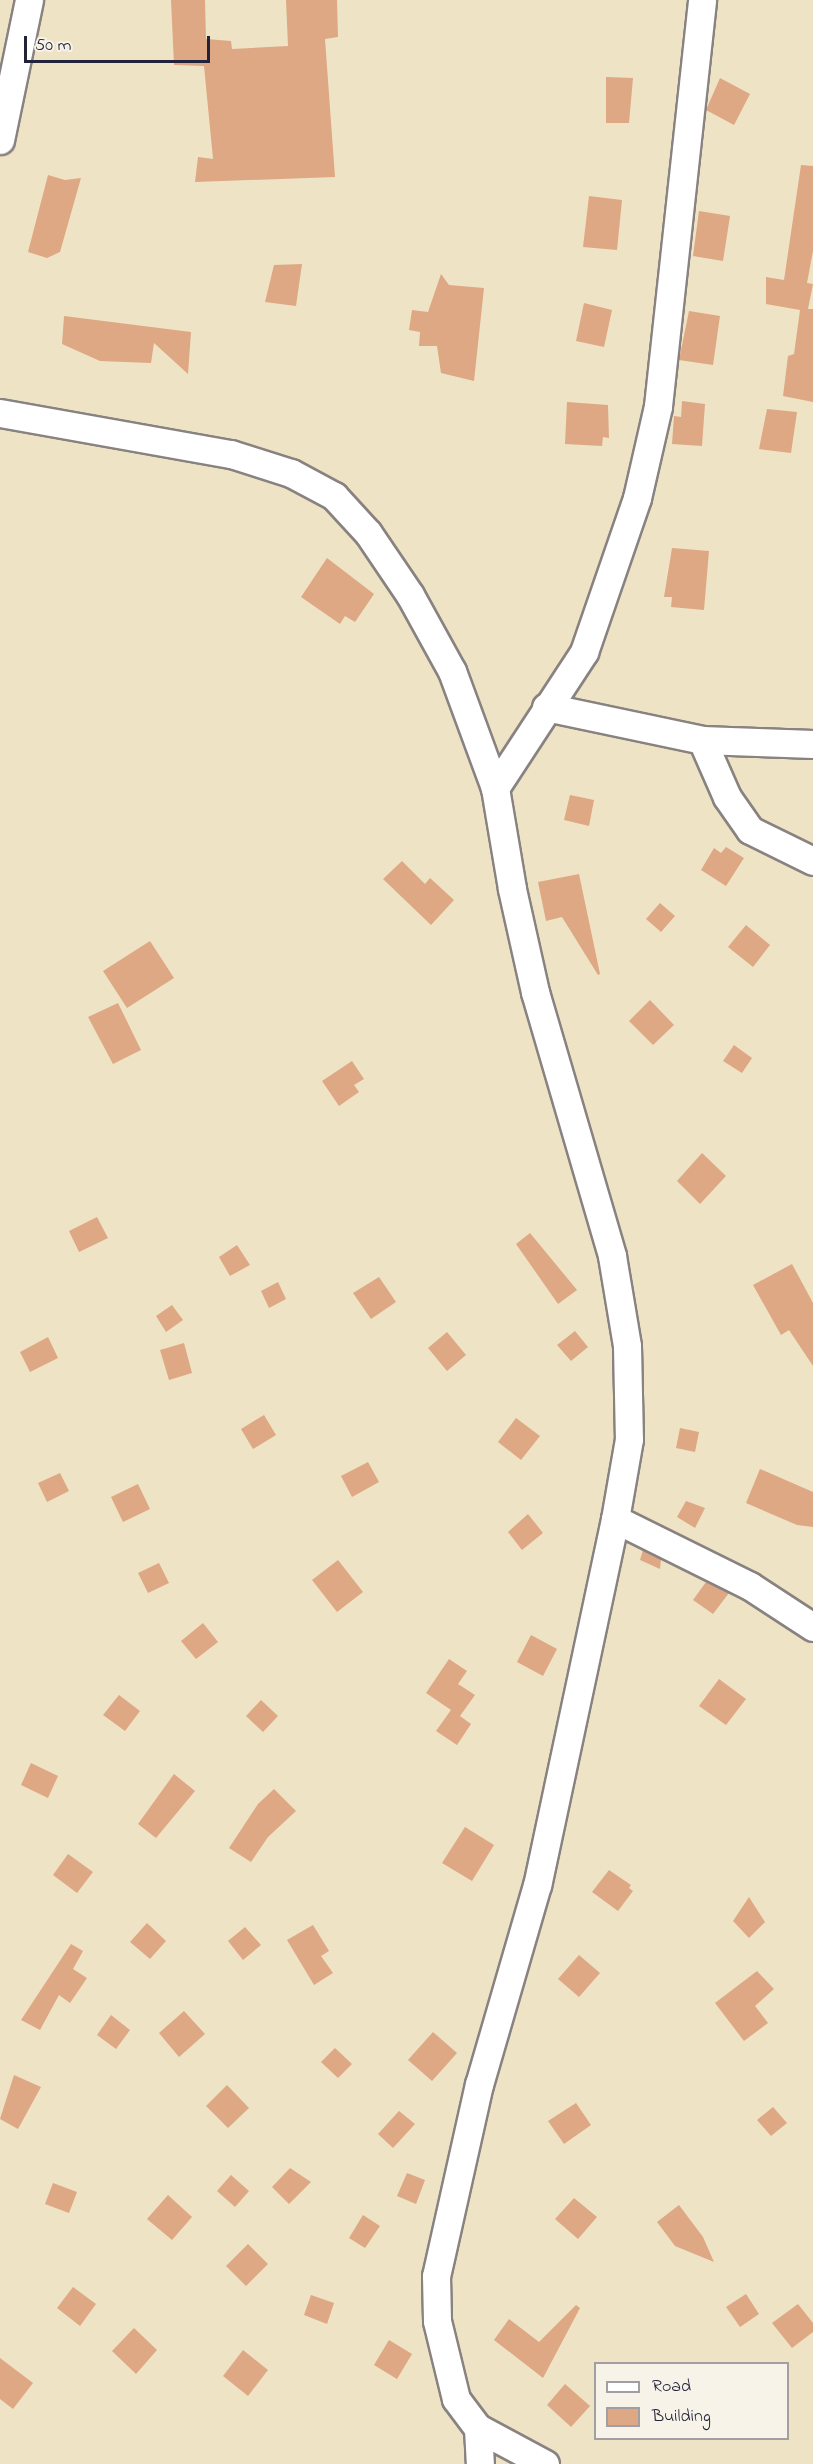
<!DOCTYPE html>
<html>
<head>
<meta charset="utf-8">
<style>
  body { margin:0 }
  #map { position:relative; width:813px; height:2464px; overflow:hidden; background:#efe3c5; font-family:"Indie Flower",sans-serif }
  div>[style] { position:absolute }
  [style*='--x'] { left:calc(var(--x)*1px); top:calc(var(--y)*1px); width:calc(var(--w)*1px); rotate:calc(var(--a)*1deg) }
  .building>* { inset:0; background:#dda883 }
  .roads { filter:drop-shadow(2px 0 #888280) drop-shadow(-2px 0 #888280) drop-shadow(0 2px #888280) drop-shadow(0 -2px #888280) }
  .minor>* { height:27px; margin:-13.5px; padding:0 13.5px; transform-origin:13.5px; border-radius:13.5px; background:#fff }
  span { translate:-50% -50%; white-space:nowrap; text-align:center; line-height:1.15; -webkit-text-stroke:4.5px #f7f3e8; paint-order:stroke }
  .legend { position:absolute; left:594px; top:2362px; width:195px; height:78px; box-sizing:border-box; background:#f7f3e8; border:2px solid #a29fa3; margin:0; padding:8px 10px; list-style:none; font-size:18px; color:#22223b }
  .legend li { display:flex; align-items:center; gap:12px; height:30px }
  .legend b { width:30px; border:2px solid #a29fa3 }
  .scale { position:absolute; left:24px; top:36px; width:186px; height:27px; box-sizing:border-box; border:3px solid #22223b; border-top:0; padding-left:8px; font-size:18px; line-height:21px; white-space:nowrap; color:#22223b; -webkit-text-stroke:4px #f7f3e8; paint-order:stroke }
</style>
</head>
<body>
<div id="map">
  <div class="building">
    <i style="clip-path:polygon(171px 0,205px 0,206px 39px,231px 41px,232px 49px,288px 46px,286px 0,337px 0,338px 37px,325px 39px,335px 177px,195px 182px,198px 157px,213px 159px,204px 66px,174px 65px)"></i>
    <i style="clip-path:polygon(606px 77px,633px 78px,629px 123px,606px 123px)"></i>
    <i style="clip-path:polygon(720px 78px,750px 94px,734px 125px,706px 110px)"></i>
    <i style="clip-path:polygon(801px 165px,813px 166px,813px 251px,807px 283px,813px 284px,808px 309px,813px 309px,813px 402px,783px 396px,788px 356px,794px 354px,800px 310px,766px 304px,766px 277px,784px 280px)"></i>
    <i style="clip-path:polygon(48px 175px,65px 180px,81px 178px,60px 252px,47px 258px,28px 252px)"></i>
    <i style="clip-path:polygon(589px 196px,622px 200px,617px 250px,583px 247px)"></i>
    <i style="clip-path:polygon(699px 211px,730px 216px,723px 261px,693px 256px)"></i>
    <i style="clip-path:polygon(302px 264px,296px 306px,265px 302px,274px 265px)"></i>
    <i style="clip-path:polygon(441px 274px,449px 285px,484px 288px,474px 381px,441px 373px,437px 346px,419px 346px,420px 332px,409px 330px,412px 310px,428px 312px)"></i>
    <i style="clip-path:polygon(584px 303px,612px 310px,604px 347px,576px 341px)"></i>
    <i style="clip-path:polygon(689px 311px,720px 316px,713px 365px,679px 360px)"></i>
    <i style="clip-path:polygon(64px 316px,191px 332px,188px 374px,154px 343px,151px 363px,100px 361px,62px 344px)"></i>
    <i style="clip-path:polygon(682px 401px,705px 404px,702px 446px,672px 444px,674px 416px,681px 417px)"></i>
    <i style="clip-path:polygon(567px 402px,608px 405px,609px 438px,603px 437px,602px 446px,565px 444px)"></i>
    <i style="clip-path:polygon(767px 409px,797px 412px,791px 453px,759px 449px)"></i>
    <i style="clip-path:polygon(672px 548px,709px 551px,704px 610px,671px 607px,672px 597px,664px 597px)"></i>
    <i style="clip-path:polygon(327px 558px,374px 594px,355px 622px,345px 616px,340px 624px,301px 597px)"></i>
    <i style="clip-path:polygon(570px 795px,594px 800px,589px 826px,564px 820px)"></i>
    <i style="clip-path:polygon(726px 847px,744px 858px,726px 886px,701px 870px,714px 848px,721px 853px)"></i>
    <i style="clip-path:polygon(402px 861px,425px 884px,430px 878px,454px 900px,431px 925px,383px 879px)"></i>
    <i style="clip-path:polygon(579px 874px,600px 974px,598px 975px,562px 917px,546px 921px,538px 882px)"></i>
    <i style="clip-path:polygon(660px 903px,675px 916px,661px 932px,646px 919px)"></i>
    <i style="clip-path:polygon(746px 925px,770px 945px,753px 967px,728px 947px)"></i>
    <i style="clip-path:polygon(150px 941px,174px 978px,127px 1008px,103px 971px)"></i>
    <i style="clip-path:polygon(650px 1000px,674px 1025px,653px 1045px,629px 1021px)"></i>
    <i style="clip-path:polygon(118px 1003px,141px 1050px,113px 1064px,88px 1017px)"></i>
    <i style="clip-path:polygon(734px 1045px,752px 1058px,742px 1073px,723px 1061px)"></i>
    <i style="clip-path:polygon(352px 1061px,364px 1079px,354px 1085px,359px 1092px,339px 1106px,322px 1081px)"></i>
    <i style="clip-path:polygon(702px 1153px,726px 1176px,700px 1204px,677px 1181px)"></i>
    <i style="clip-path:polygon(97px 1217px,108px 1238px,79px 1252px,69px 1231px)"></i>
    <i style="clip-path:polygon(530px 1233px,577px 1290px,558px 1304px,516px 1244px)"></i>
    <i style="clip-path:polygon(237px 1245px,250px 1265px,230px 1276px,219px 1257px)"></i>
    <i style="clip-path:polygon(792px 1264px,813px 1303px,813px 1366px,789px 1330px,781px 1335px,753px 1285px)"></i>
    <i style="clip-path:polygon(379px 1277px,396px 1302px,371px 1319px,353px 1293px)"></i>
    <i style="clip-path:polygon(278px 1282px,286px 1299px,269px 1308px,261px 1291px)"></i>
    <i style="clip-path:polygon(172px 1305px,183px 1320px,166px 1332px,156px 1316px)"></i>
    <i style="clip-path:polygon(575px 1331px,588px 1347px,571px 1361px,557px 1345px)"></i>
    <i style="clip-path:polygon(447px 1332px,466px 1355px,447px 1371px,428px 1348px)"></i>
    <i style="clip-path:polygon(48px 1337px,58px 1358px,30px 1372px,20px 1352px)"></i>
    <i style="clip-path:polygon(184px 1343px,192px 1373px,169px 1380px,160px 1350px)"></i>
    <i style="clip-path:polygon(264px 1415px,276px 1435px,253px 1449px,241px 1429px)"></i>
    <i style="clip-path:polygon(516px 1418px,540px 1436px,521px 1460px,498px 1442px)"></i>
    <i style="clip-path:polygon(680px 1428px,699px 1432px,695px 1452px,676px 1448px)"></i>
    <i style="clip-path:polygon(368px 1462px,379px 1482px,352px 1497px,341px 1476px)"></i>
    <i style="clip-path:polygon(760px 1469px,813px 1492px,813px 1527px,797px 1525px,746px 1503px)"></i>
    <i style="clip-path:polygon(60px 1473px,69px 1491px,47px 1502px,38px 1483px)"></i>
    <i style="clip-path:polygon(138px 1484px,150px 1509px,123px 1522px,111px 1497px)"></i>
    <i style="clip-path:polygon(686px 1501px,705px 1508px,695px 1528px,677px 1517px)"></i>
    <i style="clip-path:polygon(528px 1514px,543px 1533px,522px 1550px,508px 1532px)"></i>
    <i style="clip-path:polygon(643px 1550px,661px 1559px,660px 1569px,640px 1560px)"></i>
    <i style="clip-path:polygon(338px 1560px,363px 1592px,337px 1612px,312px 1580px)"></i>
    <i style="clip-path:polygon(159px 1563px,169px 1583px,148px 1593px,138px 1573px)"></i>
    <i style="clip-path:polygon(706px 1582px,729px 1593px,713px 1614px,693px 1600px)"></i>
    <i style="clip-path:polygon(203px 1623px,218px 1642px,196px 1659px,181px 1641px)"></i>
    <i style="clip-path:polygon(531px 1635px,557px 1649px,543px 1676px,517px 1662px)"></i>
    <i style="clip-path:polygon(449px 1659px,467px 1671px,458px 1684px,475px 1695px,460px 1716px,471px 1724px,457px 1745px,436px 1731px,451px 1710px,426px 1693px)"></i>
    <i style="clip-path:polygon(719px 1679px,746px 1699px,726px 1725px,699px 1706px)"></i>
    <i style="clip-path:polygon(119px 1695px,140px 1711px,125px 1731px,103px 1715px)"></i>
    <i style="clip-path:polygon(261px 1700px,278px 1716px,263px 1732px,246px 1716px)"></i>
    <i style="clip-path:polygon(31px 1763px,58px 1776px,48px 1798px,21px 1785px)"></i>
    <i style="clip-path:polygon(174px 1774px,195px 1791px,156px 1838px,138px 1824px)"></i>
    <i style="clip-path:polygon(274px 1789px,296px 1811px,268px 1837px,251px 1862px,229px 1848px,258px 1804px)"></i>
    <i style="clip-path:polygon(465px 1827px,494px 1845px,472px 1881px,442px 1863px)"></i>
    <i style="clip-path:polygon(68px 1854px,93px 1872px,77px 1893px,53px 1875px)"></i>
    <i style="clip-path:polygon(609px 1870px,631px 1885px,629px 1888px,633px 1891px,618px 1911px,592px 1892px)"></i>
    <i style="clip-path:polygon(749px 1897px,765px 1922px,749px 1938px,733px 1921px)"></i>
    <i style="clip-path:polygon(147px 1923px,166px 1941px,150px 1959px,130px 1942px)"></i>
    <i style="clip-path:polygon(313px 1925px,329px 1951px,321px 1956px,333px 1973px,314px 1985px,287px 1940px)"></i>
    <i style="clip-path:polygon(245px 1927px,261px 1945px,243px 1960px,228px 1941px)"></i>
    <i style="clip-path:polygon(71px 1944px,83px 1951px,73px 1969px,87px 1978px,70px 2003px,59px 1995px,40px 2030px,21px 2020px)"></i>
    <i style="clip-path:polygon(579px 1955px,600px 1973px,579px 1997px,558px 1979px)"></i>
    <i style="clip-path:polygon(757px 1971px,774px 1989px,755px 2006px,768px 2023px,744px 2041px,715px 2003px)"></i>
    <i style="clip-path:polygon(184px 2011px,205px 2034px,179px 2057px,159px 2033px)"></i>
    <i style="clip-path:polygon(111px 2015px,130px 2030px,116px 2049px,97px 2035px)"></i>
    <i style="clip-path:polygon(433px 2032px,457px 2053px,432px 2081px,408px 2060px)"></i>
    <i style="clip-path:polygon(335px 2048px,352px 2064px,338px 2078px,321px 2062px)"></i>
    <i style="clip-path:polygon(14px 2075px,41px 2087px,18px 2129px,0 2119px)"></i>
    <i style="clip-path:polygon(227px 2085px,249px 2108px,228px 2128px,206px 2106px)"></i>
    <i style="clip-path:polygon(576px 2103px,591px 2125px,564px 2144px,548px 2121px)"></i>
    <i style="clip-path:polygon(773px 2107px,787px 2123px,771px 2136px,757px 2120px)"></i>
    <i style="clip-path:polygon(399px 2111px,415px 2124px,393px 2148px,378px 2134px)"></i>
    <i style="clip-path:polygon(290px 2168px,311px 2182px,289px 2204px,272px 2187px)"></i>
    <i style="clip-path:polygon(407px 2173px,425px 2180px,416px 2204px,397px 2196px)"></i>
    <i style="clip-path:polygon(231px 2175px,249px 2191px,235px 2207px,217px 2191px)"></i>
    <i style="clip-path:polygon(53px 2183px,77px 2192px,69px 2213px,45px 2204px)"></i>
    <i style="clip-path:polygon(168px 2195px,192px 2217px,172px 2240px,147px 2219px)"></i>
    <i style="clip-path:polygon(574px 2198px,597px 2217px,578px 2239px,555px 2219px)"></i>
    <i style="clip-path:polygon(679px 2205px,703px 2237px,714px 2262px,675px 2246px,657px 2222px)"></i>
    <i style="clip-path:polygon(363px 2215px,380px 2226px,365px 2248px,349px 2238px)"></i>
    <i style="clip-path:polygon(248px 2244px,268px 2264px,246px 2286px,226px 2266px)"></i>
    <i style="clip-path:polygon(73px 2287px,96px 2304px,80px 2326px,57px 2308px)"></i>
    <i style="clip-path:polygon(746px 2294px,759px 2314px,740px 2327px,726px 2307px)"></i>
    <i style="clip-path:polygon(311px 2295px,334px 2303px,327px 2324px,304px 2315px)"></i>
    <i style="clip-path:polygon(798px 2304px,813px 2323px,813px 2332px,792px 2348px,772px 2323px)"></i>
    <i style="clip-path:polygon(576px 2305px,580px 2308px,543px 2378px,494px 2340px,509px 2319px,539px 2342px)"></i>
    <i style="clip-path:polygon(134px 2328px,157px 2350px,136px 2374px,112px 2351px)"></i>
    <i style="clip-path:polygon(389px 2340px,412px 2354px,397px 2379px,374px 2365px)"></i>
    <i style="clip-path:polygon(243px 2350px,268px 2370px,248px 2396px,223px 2376px)"></i>
    <i style="clip-path:polygon(0 2358px,33px 2383px,13px 2409px,0 2399px)"></i>
    <i style="clip-path:polygon(565px 2384px,590px 2406px,571px 2427px,547px 2405px)"></i>
  </div>
  <div class="roads">
    <div class="minor">
      <i style="--x:0;--y:140;--w:143;--a:-78.3"></i>
      <i style="--x:0;--y:413;--w:235;--a:10.1"></i>
      <i style="--x:231;--y:454;--w:63;--a:17.6"></i>
      <i style="--x:291;--y:473;--w:49;--a:28.1"></i>
      <i style="--x:334;--y:496;--w:50;--a:47.4"></i>
      <i style="--x:368;--y:533;--w:75;--a:55.9"></i>
      <i style="--x:410;--y:595;--w:87;--a:61.1"></i>
      <i style="--x:452;--y:671;--w:125;--a:69.8"></i>
      <i style="--x:495;--y:788;--w:102;--a:80.4"></i>
      <i style="--x:512;--y:889;--w:106;--a:77.4"></i>
      <i style="--x:535;--y:992;--w:275;--a:73.7"></i>
      <i style="--x:612;--y:1256;--w:91;--a:80.5"></i>
      <i style="--x:627;--y:1346;--w:93;--a:88.8"></i>
      <i style="--x:629;--y:1439;--w:81;--a:99.9"></i>
      <i style="--x:615;--y:1519;--w:374;--a:102"></i>
      <i style="--x:537;--y:1885;--w:207;--a:106.2"></i>
      <i style="--x:479;--y:2084;--w:197;--a:102.6"></i>
      <i style="--x:436;--y:2276;--w:45;--a:88.7"></i>
      <i style="--x:437;--y:2321;--w:80;--a:76.3"></i>
      <i style="--x:456;--y:2399;--w:36;--a:53"></i>
      <i style="--x:478;--y:2428;--w:76;--a:28.2"></i>
      <i style="--x:546;--y:707;--w:159;--a:11.9"></i>
      <i style="--x:702;--y:740;--w:111;--a:2.1"></i>
      <i style="--x:702;--y:740;--w:62;--a:66.3"></i>
      <i style="--x:727;--y:797;--w:40;--a:55.1"></i>
      <i style="--x:750;--y:830;--w:70;--a:26.2"></i>
      <i style="--x:495;--y:788;--w:163;--a:-56.8"></i>
      <i style="--x:584;--y:652;--w:163;--a:-71"></i>
      <i style="--x:637;--y:498;--w:94;--a:-77.1"></i>
      <i style="--x:658;--y:406;--w:408;--a:-83.8"></i>
      <i style="--x:615;--y:1519;--w:151;--a:26.4"></i>
      <i style="--x:750;--y:1586;--w:75;--a:33.1"></i>
      <i style="--x:478;--y:2428;--w:36;--a:87"></i>
    </div>
  </div>
  <ul class="legend">
  <li><b style="height:8px;background:#fff"></b>Road</li>
  <li><b style="height:16px;background:#dda883"></b>Building</li>
  </ul>
  <div class="scale">50 m</div>
</div>
</body>
</html>
